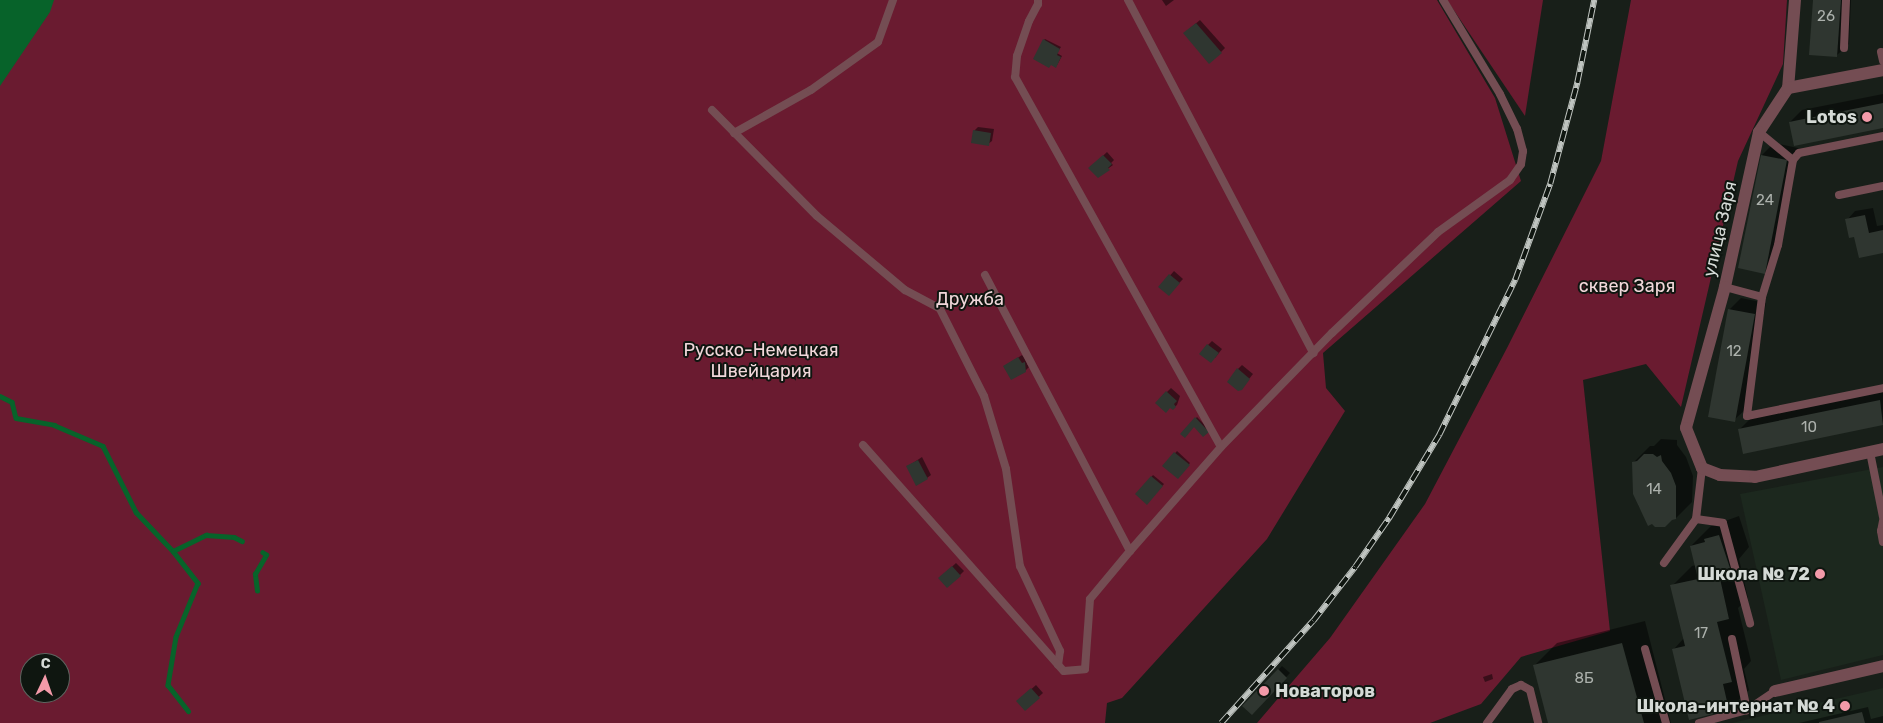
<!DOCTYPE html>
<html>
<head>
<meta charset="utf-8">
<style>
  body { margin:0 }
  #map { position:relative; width:1883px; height:723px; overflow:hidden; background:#181f19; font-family:Rubik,sans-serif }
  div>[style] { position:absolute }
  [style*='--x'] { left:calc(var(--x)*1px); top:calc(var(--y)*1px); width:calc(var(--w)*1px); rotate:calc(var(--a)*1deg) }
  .built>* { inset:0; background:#1c281e }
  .green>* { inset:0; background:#6a1b30 }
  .water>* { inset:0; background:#07632a }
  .shadow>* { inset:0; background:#0007 }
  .stream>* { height:4.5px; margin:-2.25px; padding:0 2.25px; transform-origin:2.25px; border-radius:2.25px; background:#07632a }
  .building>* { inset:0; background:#2f3630 }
  .lane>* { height:8px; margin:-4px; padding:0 4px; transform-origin:4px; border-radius:4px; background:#744d53 }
  .street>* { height:12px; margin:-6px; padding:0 6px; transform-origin:6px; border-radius:6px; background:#744d53 }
  .rail>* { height:5.5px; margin-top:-2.75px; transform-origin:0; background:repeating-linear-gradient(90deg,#0f1610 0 11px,#bfc4c0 0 22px); box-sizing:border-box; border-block:1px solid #bfc4c0 }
  .dots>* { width:14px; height:14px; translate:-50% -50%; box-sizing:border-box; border:2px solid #0f1610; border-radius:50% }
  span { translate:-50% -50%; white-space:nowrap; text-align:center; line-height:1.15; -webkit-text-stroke:4px #0f1610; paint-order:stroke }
  .number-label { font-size:15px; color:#acb1ac }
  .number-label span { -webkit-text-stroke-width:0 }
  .poi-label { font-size:18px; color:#d5dad6; font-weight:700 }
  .right { translate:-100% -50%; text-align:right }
  .left { translate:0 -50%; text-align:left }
  .street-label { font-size:18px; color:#d5dad6 }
  .park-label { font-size:18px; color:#f1d7da }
  .north { position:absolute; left:20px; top:653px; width:50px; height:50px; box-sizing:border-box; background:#0f1610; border:1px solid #5e645f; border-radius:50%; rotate:3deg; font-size:14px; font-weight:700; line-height:20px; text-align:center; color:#d5dad6 }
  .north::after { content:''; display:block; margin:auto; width:18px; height:22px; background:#f39aa9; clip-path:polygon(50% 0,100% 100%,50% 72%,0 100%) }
</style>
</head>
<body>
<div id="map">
  <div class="built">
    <i style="clip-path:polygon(1883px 467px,1883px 655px,1781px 680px,1740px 494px)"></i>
    <i style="clip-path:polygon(1883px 688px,1883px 723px,1732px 723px)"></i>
  </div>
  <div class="green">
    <i style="clip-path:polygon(evenodd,0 0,1437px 0,1495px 98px,1521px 181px,1323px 353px,1326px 388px,1345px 411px,1267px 539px,1122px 698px,1107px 703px,1105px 723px,0 723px,0 0,30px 663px,60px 663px,60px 693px,30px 693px,30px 663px)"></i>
    <i style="clip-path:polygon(1447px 0,1543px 0,1525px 116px)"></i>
    <i style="clip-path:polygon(1631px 0,1787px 0,1783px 64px,1738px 161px,1681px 407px,1646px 364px,1583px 380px,1610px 631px,1521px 657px,1481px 704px,1430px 723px,1257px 723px,1330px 638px,1425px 504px,1507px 348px,1601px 161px)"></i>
  </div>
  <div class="water">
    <i style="clip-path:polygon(0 0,54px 0,50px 12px,0 86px)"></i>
  </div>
  <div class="shadow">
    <i style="clip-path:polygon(1162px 0,1174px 0,1166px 6px)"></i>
    <i style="clip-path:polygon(1814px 0,1851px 0,1849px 44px,1837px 55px)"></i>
    <i style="clip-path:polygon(1200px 20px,1225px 48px,1221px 52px,1188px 30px)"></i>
    <i style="clip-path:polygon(1045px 39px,1061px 47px,1057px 53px,1062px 56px,1057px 65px,1044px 40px)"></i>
    <i style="clip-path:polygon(1883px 94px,1883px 127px,1790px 122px,1802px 110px)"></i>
    <i style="clip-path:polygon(978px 127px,994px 129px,992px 141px,988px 144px,974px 131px)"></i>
    <i style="clip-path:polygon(1774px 143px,1798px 148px,1776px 260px,1765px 272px,1762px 155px)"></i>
    <i style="clip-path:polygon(1107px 152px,1114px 160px,1111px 163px,1113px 165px,1098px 176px,1090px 168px)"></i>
    <i style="clip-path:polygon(1873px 208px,1877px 226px,1883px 225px,1883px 252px,1855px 236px,1847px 220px,1855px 211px)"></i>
    <i style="clip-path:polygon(1174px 271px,1183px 279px,1169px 294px,1160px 287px)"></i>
    <i style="clip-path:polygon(1741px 298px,1766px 303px,1746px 409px,1734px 420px,1729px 310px)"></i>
    <i style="clip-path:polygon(1212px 341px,1222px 349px,1215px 358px,1208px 345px)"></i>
    <i style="clip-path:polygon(1022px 355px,1026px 360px,1029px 359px,1030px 361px,1027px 364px,1029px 367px,1025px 371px,1005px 366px)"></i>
    <i style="clip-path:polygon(1242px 365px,1253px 374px,1245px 384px,1238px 369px)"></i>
    <i style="clip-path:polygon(1171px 388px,1180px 396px,1177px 405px,1173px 408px,1156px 403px)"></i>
    <i style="clip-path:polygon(1883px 390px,1883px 424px,1744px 453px,1739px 430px,1751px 418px)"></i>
    <i style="clip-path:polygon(1197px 417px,1209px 429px,1203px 435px,1194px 426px,1181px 434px)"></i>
    <i style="clip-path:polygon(1661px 439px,1677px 440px,1677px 445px,1686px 457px,1693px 476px,1692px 502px,1676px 518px,1648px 519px,1639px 507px,1633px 488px,1634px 462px,1650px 446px,1654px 446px)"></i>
    <i style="clip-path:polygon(1177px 451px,1190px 463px,1178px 477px,1164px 466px)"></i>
    <i style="clip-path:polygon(922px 457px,931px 475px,927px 478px,907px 467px)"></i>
    <i style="clip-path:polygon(1153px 475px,1164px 484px,1147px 503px,1137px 494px)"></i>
    <i style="clip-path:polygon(1739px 516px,1749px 547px,1739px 559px,1748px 598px,1738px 608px,1751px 661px,1744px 669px,1749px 690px,1729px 709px,1674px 649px,1684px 638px,1672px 586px,1692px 566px,1696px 565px,1691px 546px,1711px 526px)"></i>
    <i style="clip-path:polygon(956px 563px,964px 571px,960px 575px,944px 574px)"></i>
    <i style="clip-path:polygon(1645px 621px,1671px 723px,1549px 723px,1534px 666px,1557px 643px)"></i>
    <i style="clip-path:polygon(1282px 666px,1290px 673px,1252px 714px,1244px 706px)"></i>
    <i style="clip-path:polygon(1492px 674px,1493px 679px,1485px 682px,1483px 677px)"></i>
    <i style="clip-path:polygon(1036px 685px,1043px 693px,1025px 709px,1018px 701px)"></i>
    <i style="clip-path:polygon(1868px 707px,1871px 719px,1883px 716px,1883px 723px,1799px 723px)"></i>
  </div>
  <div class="stream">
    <i style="--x:0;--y:396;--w:13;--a:27"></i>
    <i style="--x:12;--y:402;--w:16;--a:76"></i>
    <i style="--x:16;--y:418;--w:39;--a:10"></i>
    <i style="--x:54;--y:425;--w:53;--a:23.2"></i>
    <i style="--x:103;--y:446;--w:74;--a:63.4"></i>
    <i style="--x:136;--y:512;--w:54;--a:46.5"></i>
    <i style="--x:173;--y:551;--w:41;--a:52"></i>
    <i style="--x:198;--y:583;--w:58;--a:112.2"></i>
    <i style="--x:176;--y:637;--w:49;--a:99.5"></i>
    <i style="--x:168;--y:685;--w:33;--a:52"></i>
    <i style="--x:173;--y:551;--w:37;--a:-26"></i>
    <i style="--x:206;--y:535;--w:28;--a:4"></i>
    <i style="--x:234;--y:537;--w:9;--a:27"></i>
    <i style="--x:257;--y:591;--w:17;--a:-97"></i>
    <i style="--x:255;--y:574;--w:22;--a:-60"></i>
    <i style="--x:266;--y:555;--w:4;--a:-146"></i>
  </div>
  <div class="building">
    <i style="clip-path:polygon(1813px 0,1841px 0,1837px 57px,1809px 55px)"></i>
    <i style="clip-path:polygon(1196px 23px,1222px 53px,1209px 64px,1183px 33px)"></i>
    <i style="clip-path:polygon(1043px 39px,1060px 49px,1057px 55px,1061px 57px,1056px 68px,1051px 65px,1049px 68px,1033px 59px)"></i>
    <i style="clip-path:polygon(1883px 103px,1883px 128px,1794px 146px,1789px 122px)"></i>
    <i style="clip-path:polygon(973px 130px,991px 133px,989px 146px,971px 143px)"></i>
    <i style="clip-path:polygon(1103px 155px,1112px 164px,1108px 168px,1110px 170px,1098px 178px,1088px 168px)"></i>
    <i style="clip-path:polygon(1761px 155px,1787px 160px,1765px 274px,1738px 268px)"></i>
    <i style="clip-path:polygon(1865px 215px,1869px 233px,1883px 230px,1883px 253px,1859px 258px,1854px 237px,1849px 238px,1845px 219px)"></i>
    <i style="clip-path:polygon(1169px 274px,1180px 283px,1169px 296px,1158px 287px)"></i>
    <i style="clip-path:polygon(1728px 309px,1755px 314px,1735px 422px,1708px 417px)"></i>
    <i style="clip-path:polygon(1207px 344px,1219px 353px,1211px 363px,1199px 354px)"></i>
    <i style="clip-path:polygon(1018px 357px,1022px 363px,1025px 362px,1026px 372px,1011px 380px,1003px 366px)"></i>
    <i style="clip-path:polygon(1237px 368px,1250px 379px,1242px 390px,1238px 391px,1227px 382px)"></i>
    <i style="clip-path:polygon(1166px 391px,1177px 401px,1174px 404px,1176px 407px,1173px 410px,1170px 408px,1166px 413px,1155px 403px)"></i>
    <i style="clip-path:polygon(1880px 400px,1883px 425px,1743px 454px,1738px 429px)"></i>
    <i style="clip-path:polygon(1195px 417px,1209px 432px,1203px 437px,1194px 427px,1185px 438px,1180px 434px)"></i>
    <i style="clip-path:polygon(1174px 452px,1190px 465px,1178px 479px,1162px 466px)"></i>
    <i style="clip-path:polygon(1644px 454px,1653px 454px,1657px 457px,1661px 455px,1662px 461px,1671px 473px,1676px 486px,1676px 519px,1672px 520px,1665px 527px,1655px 527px,1652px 524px,1648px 526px,1633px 494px,1632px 462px,1637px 461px)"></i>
    <i style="clip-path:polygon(918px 460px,928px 479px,916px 486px,906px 466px)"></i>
    <i style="clip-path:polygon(1151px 476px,1163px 486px,1147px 505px,1135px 494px)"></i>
    <i style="clip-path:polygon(1719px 535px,1730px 568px,1727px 569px,1728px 572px,1719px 574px,1729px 619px,1717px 622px,1732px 682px,1723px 684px,1729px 710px,1689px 720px,1672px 649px,1685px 646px,1670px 585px,1698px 579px,1690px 546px,1705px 542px,1704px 539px)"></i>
    <i style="clip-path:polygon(952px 566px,961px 576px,947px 588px,938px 578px)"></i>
    <i style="clip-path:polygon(1622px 643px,1644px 723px,1548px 723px,1533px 665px)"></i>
    <i style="clip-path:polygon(1278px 669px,1287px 678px,1252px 715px,1242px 706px)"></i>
    <i style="clip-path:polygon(1031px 688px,1040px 698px,1025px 711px,1016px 701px)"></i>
    <i style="clip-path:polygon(1862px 712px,1865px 723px,1819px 723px,1819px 722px)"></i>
  </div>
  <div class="lane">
    <i style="--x:1038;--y:0;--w:4;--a:90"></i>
    <i style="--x:1038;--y:4;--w:19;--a:118"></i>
    <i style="--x:1029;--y:21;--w:37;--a:109"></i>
    <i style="--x:1017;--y:56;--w:21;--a:95"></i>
    <i style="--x:1015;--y:77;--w:423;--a:60.9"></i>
    <i style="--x:1128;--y:0;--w:399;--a:62.3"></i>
    <i style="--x:1844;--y:48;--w:48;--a:-87.6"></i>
    <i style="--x:1881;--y:52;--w:9;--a:77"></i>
    <i style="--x:712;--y:110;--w:149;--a:45.3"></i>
    <i style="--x:817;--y:216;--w:115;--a:40.1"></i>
    <i style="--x:905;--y:290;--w:40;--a:28"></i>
    <i style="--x:940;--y:309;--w:97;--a:63.2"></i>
    <i style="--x:984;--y:396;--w:76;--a:73.2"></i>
    <i style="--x:1006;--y:469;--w:98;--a:81.8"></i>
    <i style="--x:1020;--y:566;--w:94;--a:64.8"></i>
    <i style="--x:1060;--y:651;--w:14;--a:98"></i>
    <i style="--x:1759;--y:132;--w:44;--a:39.5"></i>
    <i style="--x:1793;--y:160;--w:9;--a:-49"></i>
    <i style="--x:1799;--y:153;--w:86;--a:-11.4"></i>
    <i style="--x:734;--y:133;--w:88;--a:-29.2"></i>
    <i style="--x:811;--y:90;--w:82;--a:-35.6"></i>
    <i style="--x:878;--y:42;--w:45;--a:-70.3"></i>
    <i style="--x:1793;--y:160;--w:86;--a:100"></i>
    <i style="--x:1778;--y:245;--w:54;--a:107.1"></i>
    <i style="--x:1762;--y:297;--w:120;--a:97.2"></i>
    <i style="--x:1747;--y:416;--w:139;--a:-11.6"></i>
    <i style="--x:1839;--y:195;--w:45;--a:-11.6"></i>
    <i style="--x:985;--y:275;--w:312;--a:62.3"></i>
    <i style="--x:1725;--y:287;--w:38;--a:15"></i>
    <i style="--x:863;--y:445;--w:302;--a:48.4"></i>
    <i style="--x:1064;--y:671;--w:21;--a:-5"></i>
    <i style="--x:1085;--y:669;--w:70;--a:-85.9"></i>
    <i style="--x:1090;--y:599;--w:62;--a:-50.2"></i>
    <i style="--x:1130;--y:551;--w:138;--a:-48.8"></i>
    <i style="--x:1221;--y:447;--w:159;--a:-45.8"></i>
    <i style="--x:1332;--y:333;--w:146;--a:-43.6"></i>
    <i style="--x:1438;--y:232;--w:89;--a:-35.8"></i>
    <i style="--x:1510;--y:180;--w:19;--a:-55"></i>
    <i style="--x:1521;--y:164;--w:13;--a:-81"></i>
    <i style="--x:1523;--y:151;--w:23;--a:-105"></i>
    <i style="--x:1517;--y:129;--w:39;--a:-116"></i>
    <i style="--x:1500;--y:94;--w:110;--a:-121.2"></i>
    <i style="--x:1870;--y:452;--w:66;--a:78.7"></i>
    <i style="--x:1696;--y:519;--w:27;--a:8"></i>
    <i style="--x:1723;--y:523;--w:104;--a:74.9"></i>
    <i style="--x:1883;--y:521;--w:10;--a:101"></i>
    <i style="--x:1881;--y:531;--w:11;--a:80"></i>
    <i style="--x:1664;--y:563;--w:54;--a:-54"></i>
    <i style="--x:1696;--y:519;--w:51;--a:-83.3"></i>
    <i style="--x:1732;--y:639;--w:73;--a:78.1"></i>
    <i style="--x:1645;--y:649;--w:77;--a:74.2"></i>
    <i style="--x:1487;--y:723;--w:42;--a:-53.7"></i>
    <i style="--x:1512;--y:689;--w:10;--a:-24"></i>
    <i style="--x:1521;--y:685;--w:10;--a:29"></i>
    <i style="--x:1530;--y:690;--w:34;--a:76"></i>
    <i style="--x:1699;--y:723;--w:50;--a:-15.2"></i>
    <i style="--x:1747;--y:710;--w:34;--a:-34"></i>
  </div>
  <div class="street">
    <i style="--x:1795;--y:0;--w:88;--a:94.5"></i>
    <i style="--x:1788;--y:88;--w:53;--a:123.4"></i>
    <i style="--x:1759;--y:132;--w:159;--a:102.4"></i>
    <i style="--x:1725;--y:287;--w:146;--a:105.5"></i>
    <i style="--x:1686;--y:428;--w:43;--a:68.2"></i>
    <i style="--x:1702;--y:468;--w:19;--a:21"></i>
    <i style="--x:1720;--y:475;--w:35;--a:3"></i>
    <i style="--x:1755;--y:477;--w:131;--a:-12.3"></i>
    <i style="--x:1788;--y:88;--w:97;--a:-10.7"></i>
    <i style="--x:1775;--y:691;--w:111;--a:-13"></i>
  </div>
  <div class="rail">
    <i style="--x:1221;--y:723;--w:137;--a:-48"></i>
    <i style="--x:1313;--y:621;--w:68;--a:-52.1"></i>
    <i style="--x:1355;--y:567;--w:60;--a:-55.2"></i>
    <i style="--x:1389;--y:518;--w:97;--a:-58.9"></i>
    <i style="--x:1439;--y:435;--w:173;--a:-63.9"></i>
    <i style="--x:1515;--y:280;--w:102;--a:-70"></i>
    <i style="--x:1550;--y:184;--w:105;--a:-75"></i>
    <i style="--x:1577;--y:83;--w:85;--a:-78.4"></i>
  </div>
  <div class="dots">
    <i style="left:1867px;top:117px;background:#f39aa9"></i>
    <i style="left:1820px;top:574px;background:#f39aa9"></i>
    <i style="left:1264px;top:691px;background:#f39aa9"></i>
    <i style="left:1845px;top:706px;background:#f39aa9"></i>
  </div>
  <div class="number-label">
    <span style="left:1826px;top:17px">26</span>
    <span style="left:1765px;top:201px">24</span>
    <span style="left:1734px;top:352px">12</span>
    <span style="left:1809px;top:428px">10</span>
    <span style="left:1654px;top:490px">14</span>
    <span style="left:1701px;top:634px">17</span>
    <span style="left:1584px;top:679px">8Б</span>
  </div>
  <div class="poi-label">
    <span class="right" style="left:1857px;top:117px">Lotos</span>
    <span class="right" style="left:1810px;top:574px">Школа № 72</span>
    <span class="left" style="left:1275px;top:691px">Новаторов</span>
    <span class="right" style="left:1835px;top:706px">Школа-интернат № 4</span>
  </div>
  <div class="street-label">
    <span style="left:1720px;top:229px;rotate:-77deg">улица Заря</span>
  </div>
  <div class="park-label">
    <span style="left:1627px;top:286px">сквер Заря</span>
    <span style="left:970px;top:299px">Дружба</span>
    <span style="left:761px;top:361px">Русско-Немецкая<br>Швейцария</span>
  </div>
  <div class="north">С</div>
</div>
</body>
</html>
